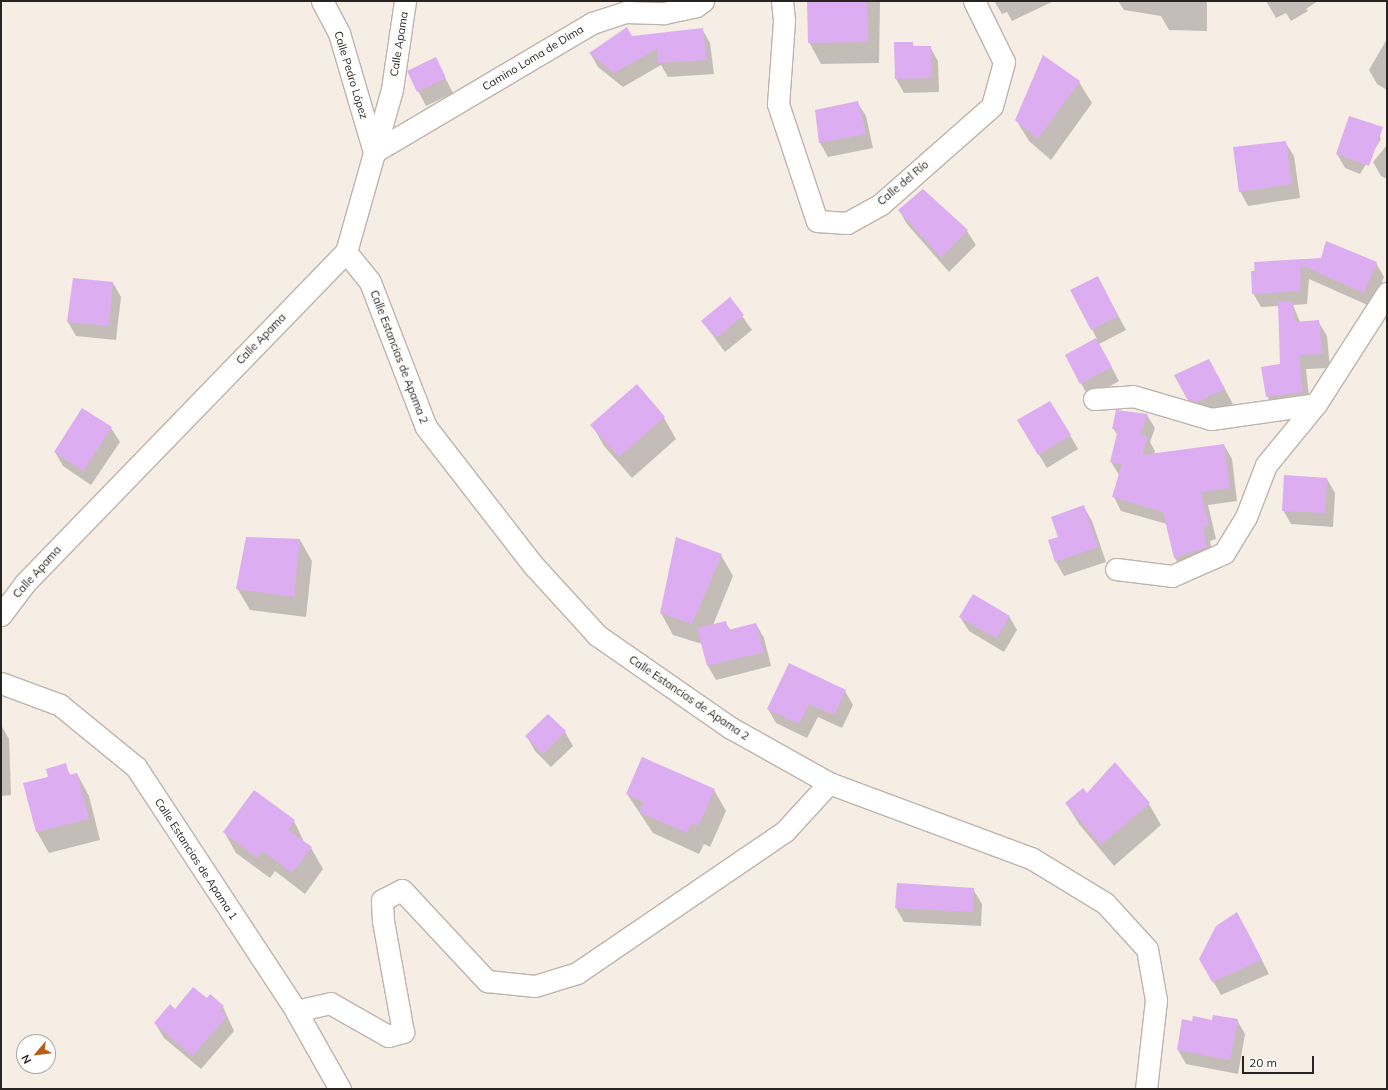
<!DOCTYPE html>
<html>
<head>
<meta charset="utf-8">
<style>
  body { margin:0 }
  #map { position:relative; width:1388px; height:1090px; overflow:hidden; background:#f6ede5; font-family:Mulish,sans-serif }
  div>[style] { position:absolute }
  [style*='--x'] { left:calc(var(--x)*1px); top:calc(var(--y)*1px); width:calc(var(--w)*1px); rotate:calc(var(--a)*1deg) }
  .shadow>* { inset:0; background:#0003 }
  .building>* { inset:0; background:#ddadf2 }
  .roads { filter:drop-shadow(1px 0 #bdb4ad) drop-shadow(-1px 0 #bdb4ad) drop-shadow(0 1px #bdb4ad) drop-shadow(0 -1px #bdb4ad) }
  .street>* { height:21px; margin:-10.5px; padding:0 10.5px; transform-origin:10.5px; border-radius:10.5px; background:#fff }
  span { translate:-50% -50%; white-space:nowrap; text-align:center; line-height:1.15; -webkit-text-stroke:3px #fff; paint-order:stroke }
  .street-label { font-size:11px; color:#272421 }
  .frame { position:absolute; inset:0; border:2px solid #272421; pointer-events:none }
  .north { position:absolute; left:16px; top:1034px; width:40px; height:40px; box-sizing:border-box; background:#fff; border:1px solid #a9a7a6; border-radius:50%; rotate:242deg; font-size:11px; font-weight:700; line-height:16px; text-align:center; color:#272421 }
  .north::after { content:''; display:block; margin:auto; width:14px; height:18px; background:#bb5c13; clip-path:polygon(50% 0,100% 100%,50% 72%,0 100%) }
  .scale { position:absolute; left:1242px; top:1056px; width:72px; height:18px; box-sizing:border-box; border:2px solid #272421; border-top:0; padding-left:5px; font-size:12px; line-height:14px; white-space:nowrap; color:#272421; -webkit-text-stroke:3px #fff; paint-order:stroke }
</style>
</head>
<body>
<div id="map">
  <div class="shadow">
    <i style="clip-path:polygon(808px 1px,880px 1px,879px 63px,821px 64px,809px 42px)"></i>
    <i style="clip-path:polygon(994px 1px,1054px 1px,1012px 21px,1007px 12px,1002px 14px)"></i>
    <i style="clip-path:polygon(1118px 1px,1207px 1px,1207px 31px,1169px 30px,1161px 16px,1124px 10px)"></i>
    <i style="clip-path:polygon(1266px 1px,1318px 1px,1306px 9px,1308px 11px,1291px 21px,1286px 13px,1276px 18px)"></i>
    <i style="clip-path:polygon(702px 29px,710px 43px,714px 74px,668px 77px,661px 65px,623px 87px,598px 67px,590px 53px,632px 37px)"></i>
    <i style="clip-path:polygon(1387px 39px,1387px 90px,1377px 84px,1369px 70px)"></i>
    <i style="clip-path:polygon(912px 43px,915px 47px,930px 47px,938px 61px,939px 92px,904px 93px,896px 79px)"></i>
    <i style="clip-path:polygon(1043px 57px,1079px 82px,1092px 103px,1051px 160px,1029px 141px,1016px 120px)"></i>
    <i style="clip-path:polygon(435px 58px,453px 93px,426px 106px,408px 72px)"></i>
    <i style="clip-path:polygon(857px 102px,866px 116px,873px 148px,828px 157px,820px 143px,816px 111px)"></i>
    <i style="clip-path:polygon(1350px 117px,1373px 125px,1381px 139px,1360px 174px,1345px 168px,1337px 154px)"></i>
    <i style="clip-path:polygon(1285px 142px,1294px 156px,1300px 198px,1248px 206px,1240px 191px)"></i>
    <i style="clip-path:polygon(1387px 145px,1387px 179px,1381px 176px,1373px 162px)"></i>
    <i style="clip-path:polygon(922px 190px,967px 231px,976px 245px,949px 272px,907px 224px,899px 210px)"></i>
    <i style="clip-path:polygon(1255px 263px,1376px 263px,1384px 277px,1372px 307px,1309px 279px,1307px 304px,1293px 305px,1300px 322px,1318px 321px,1327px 336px,1330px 368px,1306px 369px,1310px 406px,1275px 411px,1267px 396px,1281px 365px,1279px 306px,1261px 307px,1253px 293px)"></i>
    <i style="clip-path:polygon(74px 280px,113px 283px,121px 297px,116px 340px,76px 336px,68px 322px)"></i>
    <i style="clip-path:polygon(1105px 291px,1126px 330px,1099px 344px,1119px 381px,1089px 398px,1066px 355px,1097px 339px,1092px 329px)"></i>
    <i style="clip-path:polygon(730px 299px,752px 330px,725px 352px,702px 321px)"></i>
    <i style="clip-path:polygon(1217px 375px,1233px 404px,1205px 416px,1196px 413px,1188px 399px)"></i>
    <i style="clip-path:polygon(637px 386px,664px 418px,676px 439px,632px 478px,604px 446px,592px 425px)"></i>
    <i style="clip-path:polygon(83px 409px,111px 428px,120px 442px,91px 485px,63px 466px,55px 452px)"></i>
    <i style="clip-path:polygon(1147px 415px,1155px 428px,1150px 442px,1155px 451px,1154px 454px,1224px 445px,1232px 459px,1237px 501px,1208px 505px,1216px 539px,1210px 541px,1214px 561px,1182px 571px,1175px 558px,1167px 524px,1121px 511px,1114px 497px,1119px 475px,1111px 462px,1118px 436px,1113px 428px)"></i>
    <i style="clip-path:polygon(1027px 435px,1070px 435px,1078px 449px,1047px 468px)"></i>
    <i style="clip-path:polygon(1327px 479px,1335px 493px,1333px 527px,1291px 524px,1283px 510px)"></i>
    <i style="clip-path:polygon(1084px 507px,1092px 521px,1106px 562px,1064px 576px,1056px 562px)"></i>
    <i style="clip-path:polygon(676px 538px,721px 555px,733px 576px,713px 625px,725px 622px,731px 631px,756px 624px,764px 638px,771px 666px,716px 680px,708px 666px,702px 644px,673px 635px,661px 613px)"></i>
    <i style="clip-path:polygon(300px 540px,312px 561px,306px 617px,250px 610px,237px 588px)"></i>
    <i style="clip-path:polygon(1009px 616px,1017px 630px,1004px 652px,969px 631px,960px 617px)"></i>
    <i style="clip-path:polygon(845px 691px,853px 705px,842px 728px,818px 717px,807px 738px,776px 723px,768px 709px)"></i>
    <i style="clip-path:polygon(1px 725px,9px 739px,11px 795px,1px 796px)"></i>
    <i style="clip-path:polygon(565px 732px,573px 746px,551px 767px,535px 751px,527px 737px)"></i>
    <i style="clip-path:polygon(65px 765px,71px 776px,77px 774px,89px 796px,100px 840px,49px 853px,37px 832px,24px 784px,49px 777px)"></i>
    <i style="clip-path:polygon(714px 790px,726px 811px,710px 847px,704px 844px,699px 854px,653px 833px,627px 794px)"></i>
    <i style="clip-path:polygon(254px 791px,294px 821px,305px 844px,311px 848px,323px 869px,305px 894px,275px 871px,270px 878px,236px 853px,224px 832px)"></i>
    <i style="clip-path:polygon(1087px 794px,1149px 804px,1161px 825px,1114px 866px,1079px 824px,1066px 803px)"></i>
    <i style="clip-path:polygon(973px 889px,982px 904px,981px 926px,904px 922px,896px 908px)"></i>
    <i style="clip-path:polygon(1245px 927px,1269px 974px,1221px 995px,1213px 981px)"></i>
    <i style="clip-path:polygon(210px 996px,223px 1007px,234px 1031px,201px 1069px,164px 1038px,155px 1023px,175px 1010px,207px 999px)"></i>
    <i style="clip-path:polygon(1237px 1020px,1245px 1034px,1238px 1074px,1186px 1064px,1178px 1050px,1193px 1022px)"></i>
  </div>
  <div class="building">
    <i style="clip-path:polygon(807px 1px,867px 1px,868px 42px,808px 43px)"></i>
    <i style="clip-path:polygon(627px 27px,632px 36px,703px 28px,707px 60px,658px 63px,657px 49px,614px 73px,589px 53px)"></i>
    <i style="clip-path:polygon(894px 42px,913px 42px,913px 46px,931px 46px,932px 78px,895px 79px)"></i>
    <i style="clip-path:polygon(1043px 55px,1080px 81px,1038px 139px,1015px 120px)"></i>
    <i style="clip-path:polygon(436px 57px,446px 78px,417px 92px,407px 71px)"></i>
    <i style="clip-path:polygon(858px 101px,866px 134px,819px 143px,815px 110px)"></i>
    <i style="clip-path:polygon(1349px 116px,1383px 127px,1369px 166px,1336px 154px)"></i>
    <i style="clip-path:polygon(1286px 141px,1292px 184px,1239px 192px,1233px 147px)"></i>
    <i style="clip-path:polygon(923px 189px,968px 230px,941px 258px,898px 210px)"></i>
    <i style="clip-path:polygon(1326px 241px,1377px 262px,1364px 293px,1301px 265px,1300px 291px,1252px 294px,1251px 271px,1255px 271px,1254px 262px,1321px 258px)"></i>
    <i style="clip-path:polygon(1098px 276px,1118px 316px,1091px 330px,1070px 290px)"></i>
    <i style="clip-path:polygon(73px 278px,113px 282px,109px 326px,67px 322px)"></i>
    <i style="clip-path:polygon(730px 297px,744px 315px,716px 338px,701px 321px)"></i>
    <i style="clip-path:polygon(1292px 301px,1295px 322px,1319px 320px,1323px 354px,1299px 355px,1303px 392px,1266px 397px,1261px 367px,1280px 364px,1278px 302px)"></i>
    <i style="clip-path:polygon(1096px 338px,1112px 367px,1080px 384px,1065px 355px)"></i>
    <i style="clip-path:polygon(1209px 359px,1225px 389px,1197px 402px,1187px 399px,1174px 375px)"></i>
    <i style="clip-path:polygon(637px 384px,665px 417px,619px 457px,590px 425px)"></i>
    <i style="clip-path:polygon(1050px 401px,1071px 435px,1038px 455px,1017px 420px)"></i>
    <i style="clip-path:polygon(82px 408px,112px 427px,83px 471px,54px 452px)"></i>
    <i style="clip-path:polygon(1116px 410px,1148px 414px,1140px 435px,1148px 436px,1142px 455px,1224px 444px,1230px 488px,1201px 492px,1209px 525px,1203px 527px,1207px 547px,1174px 558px,1163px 512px,1112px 497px,1122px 464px,1110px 462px,1118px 429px,1112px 429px)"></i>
    <i style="clip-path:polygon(1284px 475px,1327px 478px,1325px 513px,1282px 511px)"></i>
    <i style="clip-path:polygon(1084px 505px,1098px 547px,1055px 562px,1048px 540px,1058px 537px,1051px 517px)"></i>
    <i style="clip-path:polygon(246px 537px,300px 539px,294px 597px,236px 589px)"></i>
    <i style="clip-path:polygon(676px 537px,722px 554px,692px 624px,660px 613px)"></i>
    <i style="clip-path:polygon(973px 594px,1010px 616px,996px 638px,959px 617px)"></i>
    <i style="clip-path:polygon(726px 621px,728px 630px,756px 623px,764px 652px,707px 666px,697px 628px)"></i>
    <i style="clip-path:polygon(789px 663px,846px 690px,834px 715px,809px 704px,799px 724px,767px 709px)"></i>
    <i style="clip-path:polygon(548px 714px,566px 731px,543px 754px,525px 736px)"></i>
    <i style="clip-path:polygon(642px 757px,715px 789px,698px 826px,691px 823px,687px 833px,639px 812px,644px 802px,626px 794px)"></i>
    <i style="clip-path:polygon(1115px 762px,1150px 803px,1101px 845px,1065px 803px,1083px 788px,1087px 793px)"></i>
    <i style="clip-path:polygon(66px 763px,69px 775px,77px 773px,89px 819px,36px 832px,23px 783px,48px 777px,46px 769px)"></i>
    <i style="clip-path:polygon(254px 790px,295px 820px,288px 830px,312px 847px,292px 873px,263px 851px,257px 858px,223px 832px)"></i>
    <i style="clip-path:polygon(897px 883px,974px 888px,973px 912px,895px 908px)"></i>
    <i style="clip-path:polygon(1237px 912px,1262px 960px,1212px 982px,1199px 959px,1216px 926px)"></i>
    <i style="clip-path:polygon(193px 987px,207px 998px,210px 994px,224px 1006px,220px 1011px,227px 1017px,192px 1056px,154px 1023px,170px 1004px,175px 1009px)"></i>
    <i style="clip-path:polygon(1213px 1015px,1238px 1019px,1230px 1060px,1177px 1050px,1182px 1019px,1192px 1021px,1193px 1016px,1212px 1020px)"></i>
  </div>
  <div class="roads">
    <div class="street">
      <i style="--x:322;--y:1;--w:36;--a:62"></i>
      <i style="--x:339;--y:33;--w:124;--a:73.6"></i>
      <i style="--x:782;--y:1;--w:20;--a:84"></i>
      <i style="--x:784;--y:21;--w:83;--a:94.1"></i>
      <i style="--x:778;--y:104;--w:123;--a:71.6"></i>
      <i style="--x:817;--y:221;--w:30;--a:4"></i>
      <i style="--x:847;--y:223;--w:39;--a:-29"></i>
      <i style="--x:881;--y:204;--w:148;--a:-41.4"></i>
      <i style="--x:992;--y:106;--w:46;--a:-74.7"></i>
      <i style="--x:1004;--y:62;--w:68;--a:-116.2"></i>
      <i style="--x:374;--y:152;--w:253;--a:-30.6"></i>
      <i style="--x:592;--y:23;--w:36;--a:-18"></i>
      <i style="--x:626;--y:12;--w:38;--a:2"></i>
      <i style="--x:664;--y:13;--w:33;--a:-12"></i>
      <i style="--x:696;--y:6;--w:9;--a:-36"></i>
      <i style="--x:346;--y:252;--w:38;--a:51"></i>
      <i style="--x:370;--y:282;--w:155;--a:68.9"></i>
      <i style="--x:426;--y:427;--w:176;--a:52.2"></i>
      <i style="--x:534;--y:566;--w:93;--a:47.6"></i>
      <i style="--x:597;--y:635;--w:163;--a:34.8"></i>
      <i style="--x:731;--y:728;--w:112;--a:29.3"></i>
      <i style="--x:829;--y:783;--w:215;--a:20.4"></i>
      <i style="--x:1031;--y:858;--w:87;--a:31.3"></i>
      <i style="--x:1105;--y:903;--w:62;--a:47.6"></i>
      <i style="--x:1147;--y:949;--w:52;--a:80"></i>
      <i style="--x:1156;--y:1000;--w:90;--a:96.4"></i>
      <i style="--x:1094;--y:399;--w:39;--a:-4"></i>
      <i style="--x:1133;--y:396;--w:81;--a:16.4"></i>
      <i style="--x:1211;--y:419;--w:106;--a:-8.1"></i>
      <i style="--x:1116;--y:569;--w:56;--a:7.1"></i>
      <i style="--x:1172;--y:576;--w:57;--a:-23.9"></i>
      <i style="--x:1224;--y:553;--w:42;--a:-58.6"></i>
      <i style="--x:1246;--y:517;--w:56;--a:-69"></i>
      <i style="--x:1266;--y:465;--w:79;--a:-50.7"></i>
      <i style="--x:1316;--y:404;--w:132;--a:-57.4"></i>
      <i style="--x:1;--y:615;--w:40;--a:-53"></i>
      <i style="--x:25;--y:583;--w:461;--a:-45.9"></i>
      <i style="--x:346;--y:252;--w:169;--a:-74.2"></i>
      <i style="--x:392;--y:89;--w:89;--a:-81.6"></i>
      <i style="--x:1;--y:683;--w:63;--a:20.4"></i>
      <i style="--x:60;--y:705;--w:98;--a:39.2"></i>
      <i style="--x:136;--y:767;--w:292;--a:56.7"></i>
      <i style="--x:296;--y:1011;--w:90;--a:60.6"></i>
      <i style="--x:296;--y:1011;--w:35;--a:-13"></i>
      <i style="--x:330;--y:1003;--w:67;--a:29.6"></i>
      <i style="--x:388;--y:1036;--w:16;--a:-15"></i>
      <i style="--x:403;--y:1032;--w:113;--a:-100.2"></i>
      <i style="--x:383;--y:921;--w:21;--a:-93"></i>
      <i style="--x:382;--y:900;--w:22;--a:-27"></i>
      <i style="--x:402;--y:890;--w:125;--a:47"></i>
      <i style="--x:487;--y:981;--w:48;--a:5.9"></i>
      <i style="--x:535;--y:986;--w:44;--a:-17.2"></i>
      <i style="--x:577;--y:973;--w:252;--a:-34.3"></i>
      <i style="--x:785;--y:831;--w:65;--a:-47.5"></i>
    </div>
  </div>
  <div class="street-label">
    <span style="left:399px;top:44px;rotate:-81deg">Calle Apama</span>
    <span style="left:533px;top:58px;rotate:-31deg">Camino Loma de Dima</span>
    <span style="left:351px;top:75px;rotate:73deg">Calle Pedro López</span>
    <span style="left:903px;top:183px;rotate:-40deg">Calle del Río</span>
    <span style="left:261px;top:339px;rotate:-46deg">Calle Apama</span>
    <span style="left:399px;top:357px;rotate:69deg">Calle Estancias de Apama 2</span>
    <span style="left:37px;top:572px;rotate:-48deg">Calle Apama</span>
    <span style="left:689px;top:698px;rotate:34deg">Calle Estancias de Apama 2</span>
    <span style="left:196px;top:859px;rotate:57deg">Calle Estancias de Apama 1</span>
  </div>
  <div class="frame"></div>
  <div class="north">N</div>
  <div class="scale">20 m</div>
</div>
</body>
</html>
